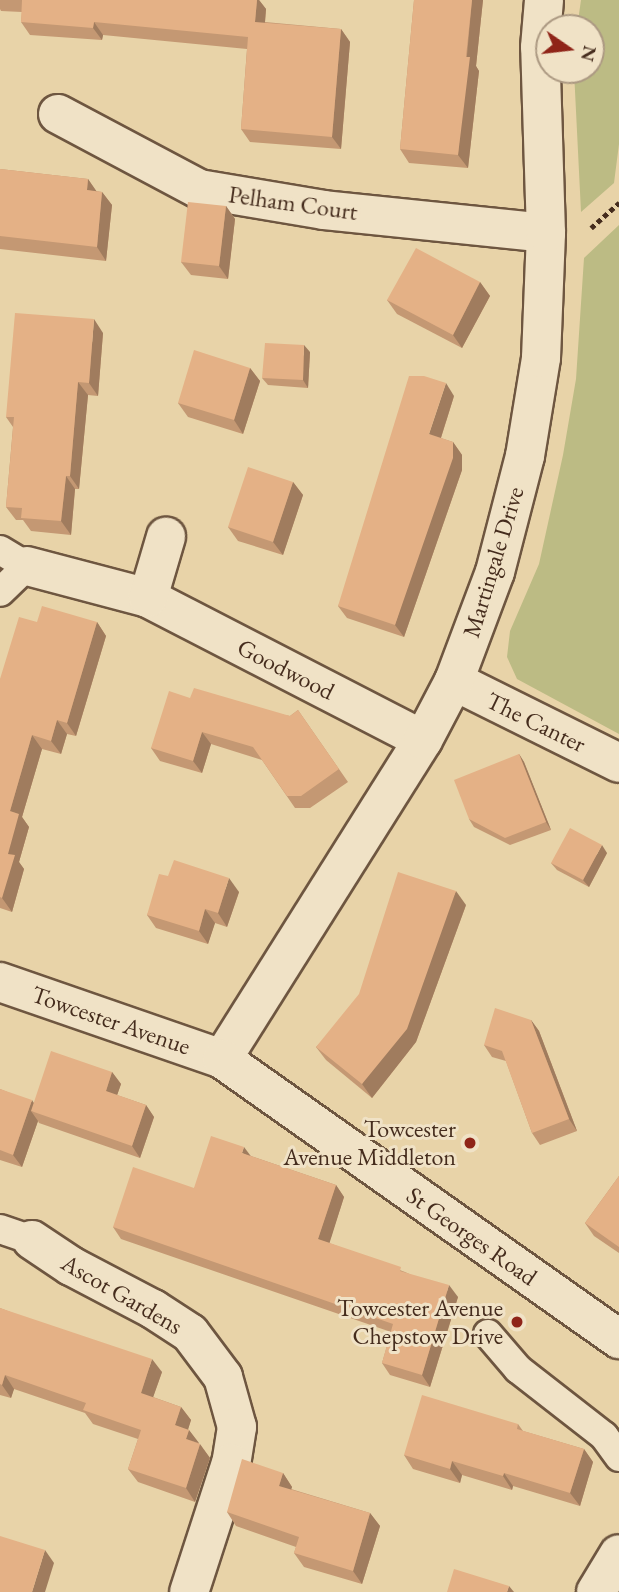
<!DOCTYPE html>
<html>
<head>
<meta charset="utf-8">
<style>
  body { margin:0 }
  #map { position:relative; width:619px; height:1592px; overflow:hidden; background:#e8d3a8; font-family:"EB Garamond",serif }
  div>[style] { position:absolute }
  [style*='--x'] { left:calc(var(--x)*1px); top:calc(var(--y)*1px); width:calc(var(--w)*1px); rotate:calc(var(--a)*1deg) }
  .green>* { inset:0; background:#bcbb84 }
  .path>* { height:4.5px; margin-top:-2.25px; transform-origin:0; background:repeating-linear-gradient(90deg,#452c1d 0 5px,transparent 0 8.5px) }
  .roads { filter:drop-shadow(2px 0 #6e5640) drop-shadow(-2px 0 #6e5640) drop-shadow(0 2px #6e5640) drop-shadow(0 -2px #6e5640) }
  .service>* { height:28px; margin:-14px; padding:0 14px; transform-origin:14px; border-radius:14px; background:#f0e2c6 }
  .minor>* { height:38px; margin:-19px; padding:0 19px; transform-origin:19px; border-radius:19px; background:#f0e2c6 }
  .tertiary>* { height:38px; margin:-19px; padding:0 19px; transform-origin:19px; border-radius:19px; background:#f0e2c6 }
  .wall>* { inset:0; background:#c49873 }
  .shaded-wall>* { inset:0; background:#a07c5e }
  .building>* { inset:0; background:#e4b186 }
  .dots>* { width:19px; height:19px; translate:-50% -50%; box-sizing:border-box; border:4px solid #f0e2c6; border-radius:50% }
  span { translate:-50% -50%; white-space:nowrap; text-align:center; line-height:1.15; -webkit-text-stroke:6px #f0e2c6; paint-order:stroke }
  .street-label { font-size:24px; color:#452c1d }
  .poi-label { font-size:24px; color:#452c1d }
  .right { translate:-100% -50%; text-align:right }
  .north { position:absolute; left:535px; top:14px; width:70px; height:70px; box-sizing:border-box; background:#f0e2c6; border:2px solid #ac9982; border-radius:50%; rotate:104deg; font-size:19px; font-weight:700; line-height:28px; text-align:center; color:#452c1d }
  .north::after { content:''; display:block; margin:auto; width:24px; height:32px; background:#8f2418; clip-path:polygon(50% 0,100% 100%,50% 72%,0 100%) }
</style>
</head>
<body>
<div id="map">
  <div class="green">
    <i style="clip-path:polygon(581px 0,619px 0,619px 144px,614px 183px,581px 212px,574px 71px,591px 70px,591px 28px,577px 28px)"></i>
    <i style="clip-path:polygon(619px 225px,619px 734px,517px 679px,507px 657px,510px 631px,539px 564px,563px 455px,576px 379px,584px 258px)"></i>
  </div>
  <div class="path">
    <i style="--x:591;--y:228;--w:38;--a:-42"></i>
  </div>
  <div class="roads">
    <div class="service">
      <i style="--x:0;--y:550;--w:31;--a:31"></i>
      <i style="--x:27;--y:566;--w:37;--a:136"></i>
      <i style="--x:0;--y:1229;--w:34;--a:19"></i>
      <i style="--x:488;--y:1334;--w:46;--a:49.4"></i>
      <i style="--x:518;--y:1369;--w:109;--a:37.9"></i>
      <i style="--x:604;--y:1436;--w:26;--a:54"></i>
    </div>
    <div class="minor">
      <i style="--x:58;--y:114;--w:160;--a:28"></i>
      <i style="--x:199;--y:189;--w:127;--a:9.5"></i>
      <i style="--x:324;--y:210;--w:223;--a:5.9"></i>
      <i style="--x:27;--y:566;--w:125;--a:14.8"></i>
      <i style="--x:148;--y:598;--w:309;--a:27.3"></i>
      <i style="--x:148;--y:598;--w:64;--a:-73.6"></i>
      <i style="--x:454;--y:681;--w:184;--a:26.4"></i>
      <i style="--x:222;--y:1059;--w:377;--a:-57.8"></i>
      <i style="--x:423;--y:740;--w:67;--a:-62.3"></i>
      <i style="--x:454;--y:681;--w:116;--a:-69.4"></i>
      <i style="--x:495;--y:572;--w:120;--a:-75.5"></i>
      <i style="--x:525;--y:456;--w:99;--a:-80.7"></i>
      <i style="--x:541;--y:358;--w:125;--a:-87.7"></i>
      <i style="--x:546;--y:233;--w:186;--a:-91.8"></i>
      <i style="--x:540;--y:47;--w:47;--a:-85.1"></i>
      <i style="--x:32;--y:1240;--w:47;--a:33.7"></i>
      <i style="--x:71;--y:1266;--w:93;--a:27.7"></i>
      <i style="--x:153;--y:1309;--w:44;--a:33"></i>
      <i style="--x:190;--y:1333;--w:55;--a:53.1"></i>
      <i style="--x:223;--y:1377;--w:52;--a:74.4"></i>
      <i style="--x:237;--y:1427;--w:36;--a:99"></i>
      <i style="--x:231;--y:1463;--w:136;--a:108"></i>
      <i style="--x:596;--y:1592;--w:44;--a:-58.8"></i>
    </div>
    <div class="tertiary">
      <i style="--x:0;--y:982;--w:235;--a:19.1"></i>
      <i style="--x:222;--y:1059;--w:486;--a:35.2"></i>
    </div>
  </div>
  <div class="wall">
    <i style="clip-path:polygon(0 0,259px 0,266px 9px,265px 22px,341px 29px,350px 42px,341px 149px,250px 142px,241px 129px,247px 49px,103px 35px,102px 40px,30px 35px,21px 22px,22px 12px,1px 11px,0 9px)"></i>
    <i style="clip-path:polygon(414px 0,483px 0,476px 66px,479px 71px,468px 168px,409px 163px,400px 149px)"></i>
    <i style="clip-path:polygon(0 169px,88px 179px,96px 191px,102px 192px,112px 205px,106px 261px,0 249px)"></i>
    <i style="clip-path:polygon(226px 206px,235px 219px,228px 279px,191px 275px,181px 262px)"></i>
    <i style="clip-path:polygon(480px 282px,490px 296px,462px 348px,397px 314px,387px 300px)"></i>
    <i style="clip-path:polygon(103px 333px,98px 396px,88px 395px,79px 489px,75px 489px,71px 535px,31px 531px,23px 520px,16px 520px,6px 507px,13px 427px,6px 417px)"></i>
    <i style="clip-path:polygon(310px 352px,308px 388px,268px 385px,262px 378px)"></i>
    <i style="clip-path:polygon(250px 368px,260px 381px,243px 434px,188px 417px,178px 403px)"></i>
    <i style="clip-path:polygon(454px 396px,441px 438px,453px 442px,462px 455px,462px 470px,404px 637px,347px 618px,338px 606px)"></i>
    <i style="clip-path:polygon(293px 482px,303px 495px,283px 555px,238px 541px,228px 527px)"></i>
    <i style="clip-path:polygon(97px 622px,106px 636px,76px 736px,67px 734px,61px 754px,42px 749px,22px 817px,29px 827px,19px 862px,24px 869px,12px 912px,0 908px,0 679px)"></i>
    <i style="clip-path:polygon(190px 698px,290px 716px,298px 710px,348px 782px,310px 808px,295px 808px,262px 760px,211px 744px,202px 773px,160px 761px,151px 748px)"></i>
    <i style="clip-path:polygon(519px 754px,524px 762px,551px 830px,510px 845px,474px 827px,469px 819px)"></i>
    <i style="clip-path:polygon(607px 853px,589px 887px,557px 870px,551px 863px)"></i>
    <i style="clip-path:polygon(168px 876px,239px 892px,227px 927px,215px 923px,208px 944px,156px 928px,147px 915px)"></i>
    <i style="clip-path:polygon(466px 905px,416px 1042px,372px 1098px,326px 1060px,316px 1047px)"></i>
    <i style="clip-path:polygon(531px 1020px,539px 1031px,577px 1131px,540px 1145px,532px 1133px,506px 1061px,492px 1057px,484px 1045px)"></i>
    <i style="clip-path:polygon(112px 1072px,121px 1084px,117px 1095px,146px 1105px,154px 1117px,140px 1158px,39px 1123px,38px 1121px,22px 1167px,0 1160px,0 1089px,34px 1103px)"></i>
    <i style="clip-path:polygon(251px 1156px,336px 1185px,344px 1197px,329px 1243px,405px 1272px,458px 1297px,430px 1387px,390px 1375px,382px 1363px,391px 1332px,121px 1239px,113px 1227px,194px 1188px)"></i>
    <i style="clip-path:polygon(619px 1176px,619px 1253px,594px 1236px,585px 1223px)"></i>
    <i style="clip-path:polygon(0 1308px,162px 1372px,153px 1397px,181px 1407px,191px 1420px,188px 1429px,210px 1458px,195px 1502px,138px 1482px,128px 1469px,138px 1439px,93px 1424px,85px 1413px,14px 1389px,11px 1398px,0 1395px)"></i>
    <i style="clip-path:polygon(518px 1424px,523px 1431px,584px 1449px,593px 1462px,580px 1506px,513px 1486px,512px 1490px,462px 1475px,460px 1483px,413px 1469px,404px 1455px)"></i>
    <i style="clip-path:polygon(283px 1473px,292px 1487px,291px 1489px,370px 1513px,380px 1526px,362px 1584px,304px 1567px,294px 1553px,296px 1547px,236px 1526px,227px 1512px)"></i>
  </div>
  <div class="shaded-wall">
    <i style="clip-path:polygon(257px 0,259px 0,266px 9px,264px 34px,255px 22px)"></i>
    <i style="clip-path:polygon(472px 0,483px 0,476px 66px,479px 71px,468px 168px,458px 155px)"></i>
    <i style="clip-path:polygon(94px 22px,103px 35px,102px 40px,93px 28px)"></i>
    <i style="clip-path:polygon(341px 29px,350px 42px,341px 149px,332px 137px)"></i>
    <i style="clip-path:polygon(88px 179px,97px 192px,87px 190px)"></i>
    <i style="clip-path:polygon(102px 192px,112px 205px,106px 261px,97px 247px)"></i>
    <i style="clip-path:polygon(226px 206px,235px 219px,228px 279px,219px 266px)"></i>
    <i style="clip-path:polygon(480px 282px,490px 296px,462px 348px,453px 335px)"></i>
    <i style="clip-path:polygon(94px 319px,103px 333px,98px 396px,89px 383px)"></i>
    <i style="clip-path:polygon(304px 345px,310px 352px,308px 388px,303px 380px)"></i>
    <i style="clip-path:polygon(250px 368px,260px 381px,243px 434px,234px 420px)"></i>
    <i style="clip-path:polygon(78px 382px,88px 395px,79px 489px,70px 476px)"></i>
    <i style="clip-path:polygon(446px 383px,454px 396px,438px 447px,429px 434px)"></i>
    <i style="clip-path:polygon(453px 442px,462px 455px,462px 470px,404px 637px,395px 625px)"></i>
    <i style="clip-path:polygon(66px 476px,75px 489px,71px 535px,61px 521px)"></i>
    <i style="clip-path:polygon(293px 482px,303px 495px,283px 555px,273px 542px)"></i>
    <i style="clip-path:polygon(97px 622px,106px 636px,76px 736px,67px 723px)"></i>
    <i style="clip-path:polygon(57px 720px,67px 734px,61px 754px,51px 741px)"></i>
    <i style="clip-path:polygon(202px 732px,211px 744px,202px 773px,193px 761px)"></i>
    <i style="clip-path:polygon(32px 735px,42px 749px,22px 817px,29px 827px,19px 862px,24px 869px,12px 912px,2px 898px,8px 854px,10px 811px)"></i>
    <i style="clip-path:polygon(519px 754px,524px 762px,551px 830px,546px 822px)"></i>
    <i style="clip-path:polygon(602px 845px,607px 853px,589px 887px,583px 880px)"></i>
    <i style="clip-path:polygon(229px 878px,239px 892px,227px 927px,218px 913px)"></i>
    <i style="clip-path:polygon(456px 891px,466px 905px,416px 1042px,372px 1098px,362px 1084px)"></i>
    <i style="clip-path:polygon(205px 909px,215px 923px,208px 944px,199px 931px)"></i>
    <i style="clip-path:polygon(531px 1020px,539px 1031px,577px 1131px,569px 1119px)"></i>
    <i style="clip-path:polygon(112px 1072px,121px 1084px,114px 1104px,106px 1091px)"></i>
    <i style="clip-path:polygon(32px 1100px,40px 1113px,31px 1111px,38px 1121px,22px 1167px,13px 1155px)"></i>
    <i style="clip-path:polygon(146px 1105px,154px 1117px,140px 1158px,132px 1146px)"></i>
    <i style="clip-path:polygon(244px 1147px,253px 1159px,242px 1153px)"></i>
    <i style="clip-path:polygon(336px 1185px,344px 1197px,327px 1251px,318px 1239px)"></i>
    <i style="clip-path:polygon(449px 1285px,458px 1297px,430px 1387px,422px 1375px)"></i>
    <i style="clip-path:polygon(152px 1359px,162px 1372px,150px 1406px,141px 1393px)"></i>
    <i style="clip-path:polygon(5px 1375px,14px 1389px,11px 1398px,2px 1385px)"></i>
    <i style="clip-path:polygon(181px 1407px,191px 1420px,185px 1439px,175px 1425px)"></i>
    <i style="clip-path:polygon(189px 1430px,199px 1443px,186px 1439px)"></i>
    <i style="clip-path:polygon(200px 1444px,210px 1458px,195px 1502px,186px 1488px)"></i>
    <i style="clip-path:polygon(584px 1449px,593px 1462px,580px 1506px,570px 1493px)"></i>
    <i style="clip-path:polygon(452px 1461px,462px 1475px,460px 1483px,450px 1469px)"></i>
    <i style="clip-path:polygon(283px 1473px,292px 1487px,288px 1499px,279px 1486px)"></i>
    <i style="clip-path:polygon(504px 1473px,513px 1486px,512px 1490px,503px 1476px)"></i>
    <i style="clip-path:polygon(370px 1513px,380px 1526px,362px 1584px,353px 1571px)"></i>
    <i style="clip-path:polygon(45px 1550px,54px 1563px,45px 1592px,32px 1592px)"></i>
    <i style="clip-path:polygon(509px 1586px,514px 1592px,507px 1592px)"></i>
  </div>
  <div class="building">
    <i style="clip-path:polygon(16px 0,257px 0,255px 22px,341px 29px,332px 137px,241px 129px,248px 37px,94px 22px,93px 28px,21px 22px,22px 0)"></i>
    <i style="clip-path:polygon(414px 0,472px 0,466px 57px,470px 57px,458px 155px,400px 149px)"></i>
    <i style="clip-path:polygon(0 169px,88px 179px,87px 190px,102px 192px,97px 247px,0 236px)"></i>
    <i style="clip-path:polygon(188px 202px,226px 206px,219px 266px,181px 262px)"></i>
    <i style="clip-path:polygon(416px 248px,480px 282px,453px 335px,387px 300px)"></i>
    <i style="clip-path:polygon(15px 313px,94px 319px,89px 383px,78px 382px,70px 476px,66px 476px,61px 521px,21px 518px,22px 508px,6px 507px,14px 417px,6px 417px)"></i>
    <i style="clip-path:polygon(265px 343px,304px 345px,303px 380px,262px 378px)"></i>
    <i style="clip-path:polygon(194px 350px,250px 368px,234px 420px,178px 403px)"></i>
    <i style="clip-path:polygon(409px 376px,424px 376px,446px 383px,429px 434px,453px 442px,453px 458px,395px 625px,338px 606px)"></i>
    <i style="clip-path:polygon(248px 467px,293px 482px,273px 542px,228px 527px)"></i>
    <i style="clip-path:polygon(42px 606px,97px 622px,67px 723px,57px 720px,51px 741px,32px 735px,10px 811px,19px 814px,8px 854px,15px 855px,2px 898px,0 897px,0 679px,19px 617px,37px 622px)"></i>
    <i style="clip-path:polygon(194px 688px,290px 716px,298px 710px,339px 769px,301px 796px,287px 796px,253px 747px,202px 732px,193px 761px,151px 748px,169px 691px,190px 698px)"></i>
    <i style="clip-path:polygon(519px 754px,546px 822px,505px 838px,469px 819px,454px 780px)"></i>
    <i style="clip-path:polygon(570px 828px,602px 845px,583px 880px,551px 863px)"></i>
    <i style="clip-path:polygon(174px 860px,229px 878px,218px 913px,205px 909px,199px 931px,147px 915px,159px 874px,168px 876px)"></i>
    <i style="clip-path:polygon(398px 872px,456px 891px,407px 1029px,362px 1084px,316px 1047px,359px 994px)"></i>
    <i style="clip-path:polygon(495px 1008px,531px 1020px,569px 1119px,532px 1133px,502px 1051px,484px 1045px)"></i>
    <i style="clip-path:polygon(51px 1051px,112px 1072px,106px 1091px,146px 1105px,132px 1146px,31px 1111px)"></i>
    <i style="clip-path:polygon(0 1089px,32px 1100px,13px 1155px,0 1150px)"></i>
    <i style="clip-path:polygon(211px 1136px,244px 1147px,242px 1153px,336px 1185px,318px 1239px,401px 1267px,400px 1271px,449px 1285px,422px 1375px,382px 1363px,393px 1324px,113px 1227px,133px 1167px,194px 1188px)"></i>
    <i style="clip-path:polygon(619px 1176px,619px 1247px,585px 1223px)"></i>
    <i style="clip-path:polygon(0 1308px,152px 1359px,141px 1393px,181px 1407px,175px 1425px,189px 1430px,186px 1439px,200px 1444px,186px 1488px,128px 1469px,141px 1430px,83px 1410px,86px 1403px,5px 1375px,2px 1385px,0 1384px)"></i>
    <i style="clip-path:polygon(422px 1395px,518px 1424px,517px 1429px,584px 1449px,570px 1493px,504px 1473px,503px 1476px,452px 1461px,450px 1469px,404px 1455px)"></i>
    <i style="clip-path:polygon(242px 1459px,283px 1473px,279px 1486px,370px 1513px,353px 1571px,294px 1553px,299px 1537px,227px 1512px)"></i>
    <i style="clip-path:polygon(0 1536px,45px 1550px,32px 1592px,0 1592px)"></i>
    <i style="clip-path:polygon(454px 1569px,509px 1586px,507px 1592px,447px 1592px)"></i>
  </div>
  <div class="dots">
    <i style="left:470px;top:1143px;background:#8f2418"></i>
    <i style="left:517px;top:1322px;background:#8f2418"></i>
  </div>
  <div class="street-label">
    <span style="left:293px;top:203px;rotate:8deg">Pelham Court</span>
    <span style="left:493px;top:562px;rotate:-73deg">Martingale Drive</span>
    <span style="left:286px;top:669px;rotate:27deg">Goodwood</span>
    <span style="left:536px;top:722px;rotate:26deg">The Canter</span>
    <span style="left:111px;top:1020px;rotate:19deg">Towcester Avenue</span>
    <span style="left:472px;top:1236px;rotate:35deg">St Georges Road</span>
    <span style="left:122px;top:1294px;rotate:30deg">Ascot Gardens</span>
  </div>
  <div class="poi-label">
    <span class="right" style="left:456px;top:1143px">Towcester<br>Avenue Middleton</span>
    <span class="right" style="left:503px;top:1322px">Towcester Avenue<br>Chepstow Drive</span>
  </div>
  <div class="north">N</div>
</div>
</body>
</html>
